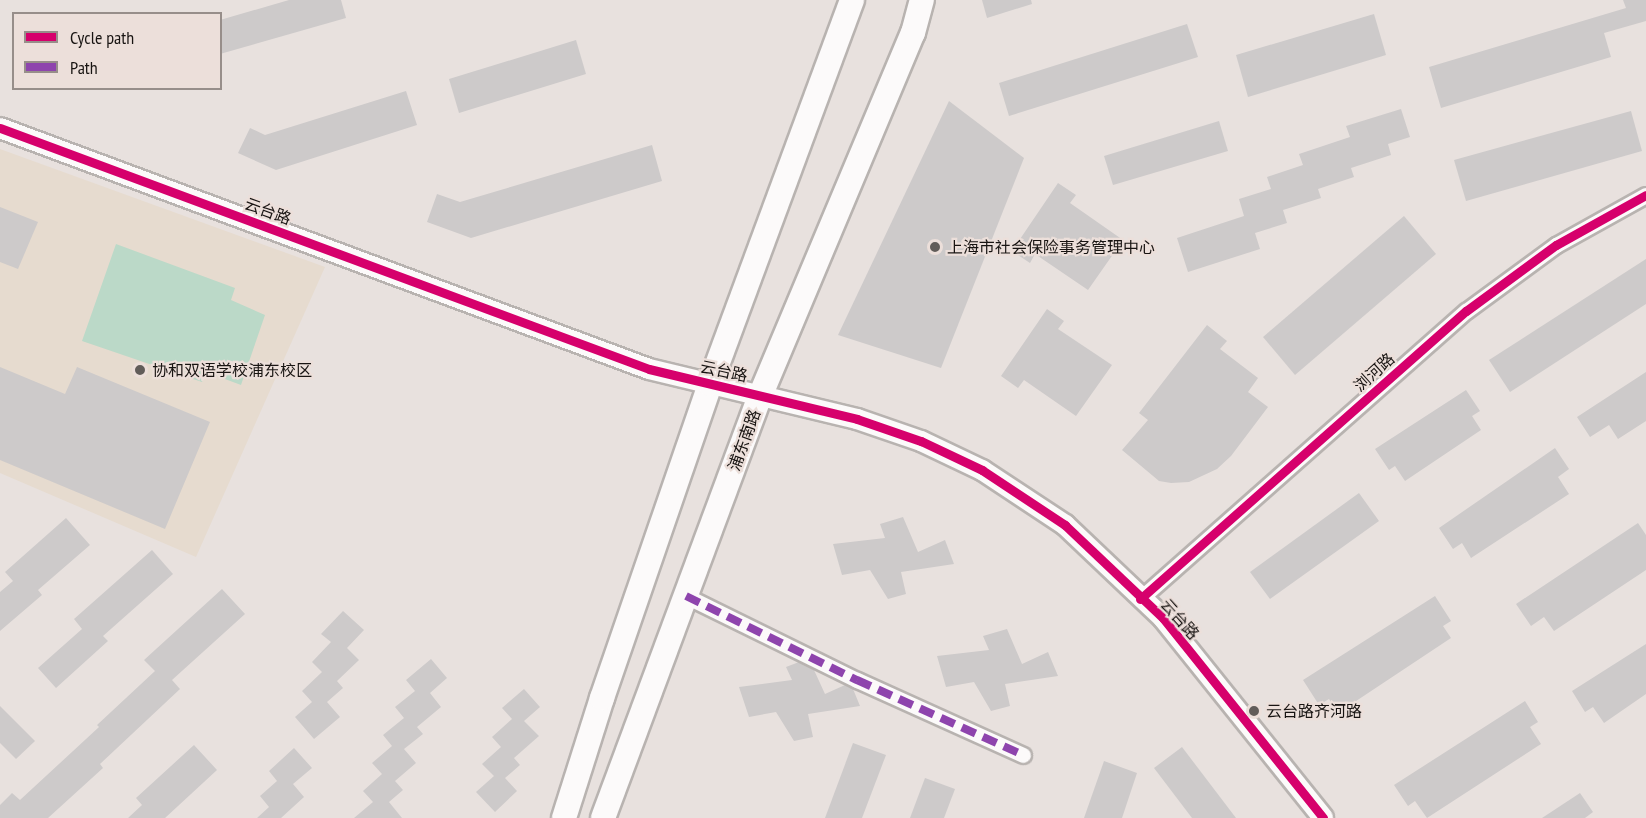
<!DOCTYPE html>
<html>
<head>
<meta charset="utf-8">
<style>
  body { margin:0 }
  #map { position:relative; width:1646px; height:818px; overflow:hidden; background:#e8e1de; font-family:"PT Sans Narrow","Noto Sans SC",sans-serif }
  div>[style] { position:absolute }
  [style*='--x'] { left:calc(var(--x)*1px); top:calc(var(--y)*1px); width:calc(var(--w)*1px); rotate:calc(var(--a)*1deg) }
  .education>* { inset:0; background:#e6dbcf }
  .green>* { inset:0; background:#bbd9c8 }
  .building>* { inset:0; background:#cdcaca }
  .roads { filter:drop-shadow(2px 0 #b8b3b0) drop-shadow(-2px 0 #b8b3b0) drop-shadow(0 2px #b8b3b0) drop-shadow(0 -2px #b8b3b0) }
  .minor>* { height:15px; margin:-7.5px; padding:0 7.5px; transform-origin:7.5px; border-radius:7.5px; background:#fcfafa }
  .tertiary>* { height:20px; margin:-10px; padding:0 10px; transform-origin:10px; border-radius:10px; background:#fcfafa }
  .primary>* { height:24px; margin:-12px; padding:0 12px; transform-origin:12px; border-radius:12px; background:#fcfafa }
  .quiet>* { height:8px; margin-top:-4px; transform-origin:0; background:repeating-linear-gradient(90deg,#8e44ad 0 15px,transparent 0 23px) }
  .cycleway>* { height:9px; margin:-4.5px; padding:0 4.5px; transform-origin:4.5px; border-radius:4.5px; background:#d6006c }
  .dots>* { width:16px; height:16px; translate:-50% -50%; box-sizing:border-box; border:3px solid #ecdfda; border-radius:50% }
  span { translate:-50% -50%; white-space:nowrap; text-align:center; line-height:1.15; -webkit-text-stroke:4.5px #ecdfda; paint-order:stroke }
  .street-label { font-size:16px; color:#181412 }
  .poi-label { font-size:16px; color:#181412 }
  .left { translate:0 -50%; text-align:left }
  .legend { position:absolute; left:12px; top:12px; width:210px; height:78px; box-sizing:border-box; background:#ecdfda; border:2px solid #978e8a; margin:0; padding:8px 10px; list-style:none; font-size:18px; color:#181412 }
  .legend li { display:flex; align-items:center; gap:12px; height:30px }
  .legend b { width:30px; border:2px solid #978e8a }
</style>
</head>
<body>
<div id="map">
  <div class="education">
    <i style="clip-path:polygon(0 149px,325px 267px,196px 557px,0 473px)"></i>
  </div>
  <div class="green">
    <i style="clip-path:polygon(116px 244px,235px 288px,231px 300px,265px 315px,241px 385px,206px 372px,202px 382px,82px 341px)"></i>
  </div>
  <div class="building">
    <i style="clip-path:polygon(289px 0,341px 0,346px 18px,220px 54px,220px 20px)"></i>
    <i style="clip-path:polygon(982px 0,1031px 0,1032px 4px,987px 18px)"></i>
    <i style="clip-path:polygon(1623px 0,1646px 0,1646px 21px,1604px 33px,1611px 57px,1441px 108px,1429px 67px,1626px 8px)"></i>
    <i style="clip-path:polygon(1374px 14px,1386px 55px,1248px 97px,1236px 55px)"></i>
    <i style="clip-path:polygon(1187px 24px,1198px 57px,1009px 116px,999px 83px)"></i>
    <i style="clip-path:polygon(576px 40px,586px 74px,459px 113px,449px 79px)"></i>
    <i style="clip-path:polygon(406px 91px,417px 125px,276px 170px,238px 153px,250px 128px,265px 135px)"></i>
    <i style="clip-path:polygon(949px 101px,1024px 158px,941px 368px,838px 335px)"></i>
    <i style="clip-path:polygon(1401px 109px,1410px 137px,1388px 144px,1391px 155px,1351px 168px,1354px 177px,1318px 189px,1321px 198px,1283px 210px,1287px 223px,1255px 233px,1260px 249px,1188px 272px,1177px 238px,1244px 216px,1239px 199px,1271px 189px,1267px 177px,1303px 165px,1299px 154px,1350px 137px,1346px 126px)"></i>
    <i style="clip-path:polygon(1631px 111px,1642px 151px,1466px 201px,1454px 160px)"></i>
    <i style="clip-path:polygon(1219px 121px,1228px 151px,1113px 185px,1104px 156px)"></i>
    <i style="clip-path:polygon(652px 145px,662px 181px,471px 238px,427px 222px,437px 194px,460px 202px)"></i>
    <i style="clip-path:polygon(1058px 183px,1076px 195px,1070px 203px,1123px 240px,1088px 290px,1035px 254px,1030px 263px,1012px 251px)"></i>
    <i style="clip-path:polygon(0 207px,38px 222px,18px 269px,0 262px)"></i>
    <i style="clip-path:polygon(1404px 216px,1436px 254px,1295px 375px,1263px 337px)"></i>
    <i style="clip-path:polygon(1646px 259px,1646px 304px,1510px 392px,1489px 360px)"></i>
    <i style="clip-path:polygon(1047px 309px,1064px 321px,1058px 329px,1112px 365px,1076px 416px,1024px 380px,1018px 388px,1001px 376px)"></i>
    <i style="clip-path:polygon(1207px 325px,1227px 341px,1220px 349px,1258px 378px,1248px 392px,1268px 407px,1231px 456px,1217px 469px,1189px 482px,1171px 483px,1159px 481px,1122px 450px,1148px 420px,1139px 413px)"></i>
    <i style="clip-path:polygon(0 367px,65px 394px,77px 367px,210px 422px,165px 529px,0 460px)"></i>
    <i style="clip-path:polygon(1646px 372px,1646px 421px,1618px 439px,1609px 425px,1590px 437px,1577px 417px)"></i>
    <i style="clip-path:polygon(1466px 390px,1480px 411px,1472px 416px,1481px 430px,1405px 481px,1395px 466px,1389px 470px,1375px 449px)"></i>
    <i style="clip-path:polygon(1555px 448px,1569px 469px,1558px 477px,1569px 494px,1471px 558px,1462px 543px,1453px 549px,1439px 528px)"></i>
    <i style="clip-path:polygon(1359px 493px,1379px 521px,1270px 599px,1250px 572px)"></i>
    <i style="clip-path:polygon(903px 517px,918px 552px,945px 540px,954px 564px,901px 572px,906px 594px,888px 599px,870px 570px,842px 575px,833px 544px,885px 538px,880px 524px)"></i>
    <i style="clip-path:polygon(66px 518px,90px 545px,38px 590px,42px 595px,0 631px,0 592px,13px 581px,5px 572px)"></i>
    <i style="clip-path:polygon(1638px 523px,1646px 535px,1646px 570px,1554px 631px,1544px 617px,1531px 626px,1516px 604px)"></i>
    <i style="clip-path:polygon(152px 550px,173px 574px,103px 636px,108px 641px,56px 688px,38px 668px,82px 629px,74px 619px)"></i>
    <i style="clip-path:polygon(222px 589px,245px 614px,172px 680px,180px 689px,100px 764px,103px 768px,48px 818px,0 818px,0 805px,12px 793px,20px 800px,99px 727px,97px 725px,155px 671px,144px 660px)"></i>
    <i style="clip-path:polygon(1435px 596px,1451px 621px,1443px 626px,1451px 638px,1338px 713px,1329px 699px,1319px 705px,1303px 680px)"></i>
    <i style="clip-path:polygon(343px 611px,364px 630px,347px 648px,359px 660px,337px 681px,343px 688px,327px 702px,340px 717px,314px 739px,295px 717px,312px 702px,302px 691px,322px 672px,312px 662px,331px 642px,321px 634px)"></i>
    <i style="clip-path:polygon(1007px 629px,1022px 664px,1048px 652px,1058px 676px,1005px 684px,1010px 706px,991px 711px,974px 682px,946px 687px,937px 656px,989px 650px,983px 636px)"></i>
    <i style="clip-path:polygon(1646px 644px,1646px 694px,1604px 723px,1593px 707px,1585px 712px,1572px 691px)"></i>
    <i style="clip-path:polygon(431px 659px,447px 678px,430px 693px,441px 707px,417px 727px,423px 734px,404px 749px,416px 763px,395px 781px,403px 790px,389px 802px,402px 818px,354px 818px,373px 802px,363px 791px,382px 774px,372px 763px,392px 746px,383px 735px,404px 718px,395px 707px,415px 691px,406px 680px)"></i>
    <i style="clip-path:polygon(799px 662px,814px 670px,825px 694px,845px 685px,853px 689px,860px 706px,808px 714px,813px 737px,794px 741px,776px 712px,749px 717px,739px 687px,792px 680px,786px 667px)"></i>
    <i style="clip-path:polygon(524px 689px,540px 707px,524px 721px,539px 736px,514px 758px,520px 765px,505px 778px,517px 791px,495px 812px,476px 792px,494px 776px,482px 764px,501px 747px,492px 737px,512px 719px,502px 708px)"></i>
    <i style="clip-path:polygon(1525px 701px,1538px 722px,1530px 727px,1541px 744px,1427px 818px,1415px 801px,1408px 806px,1394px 785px)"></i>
    <i style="clip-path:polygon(0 706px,35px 741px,16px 759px,0 743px)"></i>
    <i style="clip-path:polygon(853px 743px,886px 755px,862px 818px,825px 818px)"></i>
    <i style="clip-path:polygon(194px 745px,217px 770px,165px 818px,128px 818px,142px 805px,136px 798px)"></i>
    <i style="clip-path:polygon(1182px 747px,1236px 818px,1192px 818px,1154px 768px)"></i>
    <i style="clip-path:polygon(294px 748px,312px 768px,293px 784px,304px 797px,281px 818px,257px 818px,269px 807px,260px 796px,277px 781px,269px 771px)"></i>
    <i style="clip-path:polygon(1104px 761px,1137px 773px,1122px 818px,1084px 818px)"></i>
    <i style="clip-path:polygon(925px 778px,955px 789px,944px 818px,910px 818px)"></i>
    <i style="clip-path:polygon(1580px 793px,1593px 812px,1585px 818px,1542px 818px)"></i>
  </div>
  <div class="roads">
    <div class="minor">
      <i style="--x:686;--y:596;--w:191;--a:26.2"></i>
      <i style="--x:857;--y:680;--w:182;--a:24.3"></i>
      <i style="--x:1140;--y:599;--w:435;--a:-41.5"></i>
      <i style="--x:1466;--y:311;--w:112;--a:-36.3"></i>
      <i style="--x:1556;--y:245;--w:103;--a:-29.1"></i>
    </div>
    <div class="tertiary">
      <i style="--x:0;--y:128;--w:692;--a:20.37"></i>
      <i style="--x:649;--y:369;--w:214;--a:13.5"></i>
      <i style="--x:857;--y:419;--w:68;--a:19"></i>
      <i style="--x:921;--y:441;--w:68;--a:25.4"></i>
      <i style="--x:982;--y:470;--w:100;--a:33.5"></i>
      <i style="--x:1065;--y:525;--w:135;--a:43.5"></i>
      <i style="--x:1163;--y:618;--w:256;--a:51.3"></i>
    </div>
    <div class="primary">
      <i style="--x:564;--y:818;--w:126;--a:-72.4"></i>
      <i style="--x:602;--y:698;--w:332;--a:-71"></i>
      <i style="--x:710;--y:384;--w:409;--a:-69.7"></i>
      <i style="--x:603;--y:818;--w:452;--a:-69.6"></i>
      <i style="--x:761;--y:394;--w:392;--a:-67.2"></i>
      <i style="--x:913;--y:33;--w:34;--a:-75"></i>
    </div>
  </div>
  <div class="quiet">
    <i style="--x:686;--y:596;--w:191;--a:26.2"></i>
    <i style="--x:857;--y:680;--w:182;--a:24.3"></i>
  </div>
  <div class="cycleway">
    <i style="--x:0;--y:128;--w:692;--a:20.37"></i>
    <i style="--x:649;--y:369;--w:214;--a:13.5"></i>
    <i style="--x:857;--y:419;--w:68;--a:19"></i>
    <i style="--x:921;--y:441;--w:68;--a:25.4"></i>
    <i style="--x:982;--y:470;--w:100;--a:33.5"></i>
    <i style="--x:1065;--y:525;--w:135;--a:43.5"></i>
    <i style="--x:1163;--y:618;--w:256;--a:51.3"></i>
    <i style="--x:1140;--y:599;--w:435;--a:-41.5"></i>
    <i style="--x:1466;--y:311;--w:112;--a:-36.3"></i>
    <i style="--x:1556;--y:245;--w:103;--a:-29.1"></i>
  </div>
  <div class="dots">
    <i style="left:935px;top:247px;background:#615c59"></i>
    <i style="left:140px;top:370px;background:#615c59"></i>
    <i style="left:1254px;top:711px;background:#615c59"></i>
  </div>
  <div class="street-label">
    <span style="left:268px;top:211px;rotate:20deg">云台路</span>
    <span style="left:724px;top:371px;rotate:12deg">云台路</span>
    <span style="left:1374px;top:372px;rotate:-42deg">浏河路</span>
    <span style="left:744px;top:440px;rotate:-70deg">浦东南路</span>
    <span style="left:1180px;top:619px;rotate:48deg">云台路</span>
  </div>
  <div class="poi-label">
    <span class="left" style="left:947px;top:247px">上海市社会保险事务管理中心</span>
    <span class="left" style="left:152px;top:370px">协和双语学校浦东校区</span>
    <span class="left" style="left:1266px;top:711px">云台路齐河路</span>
  </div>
  <ul class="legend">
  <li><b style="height:8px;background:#d6006c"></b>Cycle path</li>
  <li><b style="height:8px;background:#8e44ad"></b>Path</li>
  </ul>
</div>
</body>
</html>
